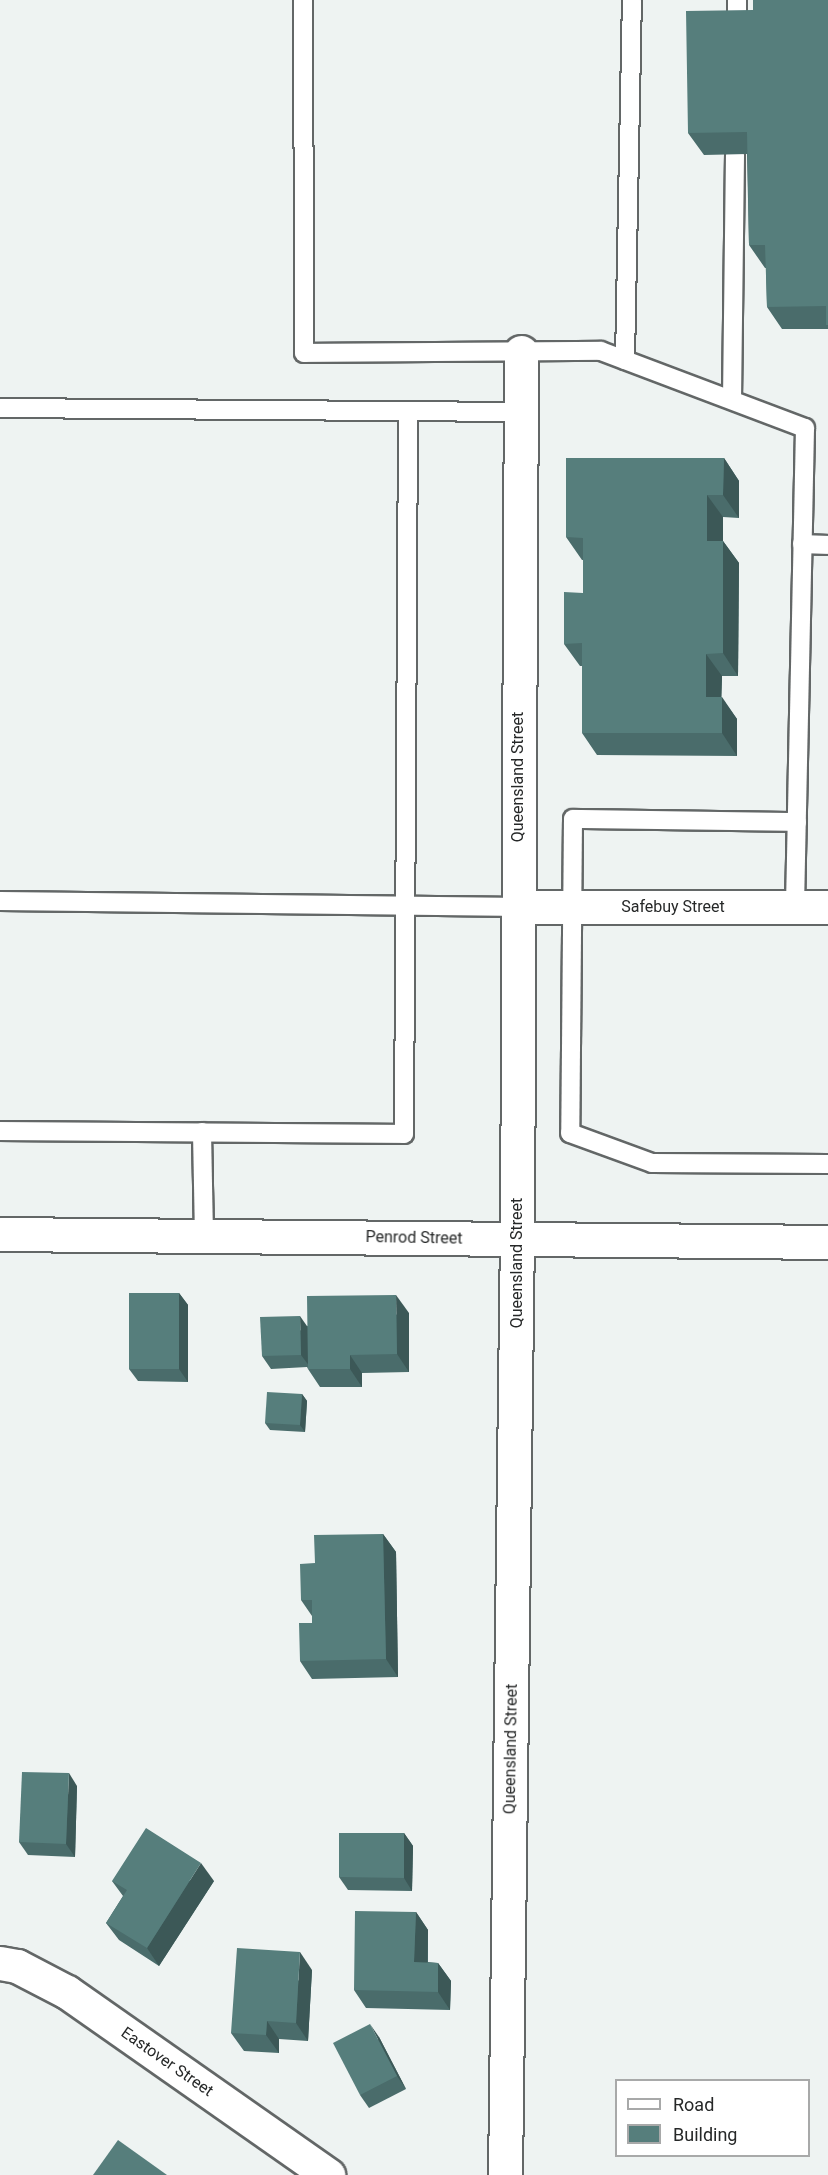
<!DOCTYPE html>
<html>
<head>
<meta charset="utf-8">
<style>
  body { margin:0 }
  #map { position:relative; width:828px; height:2175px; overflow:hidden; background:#eef3f2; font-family:Roboto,sans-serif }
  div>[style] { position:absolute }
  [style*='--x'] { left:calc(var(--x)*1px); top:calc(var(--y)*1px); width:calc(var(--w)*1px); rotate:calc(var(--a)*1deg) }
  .roads { filter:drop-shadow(2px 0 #636767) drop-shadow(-2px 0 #636767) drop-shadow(0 2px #636767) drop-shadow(0 -2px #636767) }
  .service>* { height:18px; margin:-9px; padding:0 9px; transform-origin:9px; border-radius:9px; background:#fff }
  .minor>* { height:33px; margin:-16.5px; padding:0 16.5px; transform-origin:16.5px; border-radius:16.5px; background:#fff }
  .wall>* { inset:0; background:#4a6c6b }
  .shaded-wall>* { inset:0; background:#3c5857 }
  .building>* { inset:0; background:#567e7c }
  span { translate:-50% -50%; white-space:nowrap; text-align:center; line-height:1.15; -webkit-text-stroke:6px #fff; paint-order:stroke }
  .street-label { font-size:16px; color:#262828 }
  .legend { position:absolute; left:615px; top:2079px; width:195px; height:78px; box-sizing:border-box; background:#fff; border:2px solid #a8a9a9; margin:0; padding:8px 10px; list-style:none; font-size:18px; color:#262828 }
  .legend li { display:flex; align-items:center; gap:12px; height:30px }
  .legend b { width:30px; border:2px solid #a8a9a9 }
</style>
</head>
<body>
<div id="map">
  <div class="roads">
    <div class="service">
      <i style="--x:303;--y:0;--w:353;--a:89.8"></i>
      <i style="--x:304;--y:353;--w:297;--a:-0.4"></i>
      <i style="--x:601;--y:351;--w:218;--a:20.7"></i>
      <i style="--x:805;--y:428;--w:479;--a:91.2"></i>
      <i style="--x:737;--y:33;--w:33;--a:-90"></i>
      <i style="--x:625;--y:360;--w:360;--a:-88.9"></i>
      <i style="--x:732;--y:400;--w:245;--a:-89.3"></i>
      <i style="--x:0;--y:408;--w:520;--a:0.44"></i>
      <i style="--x:802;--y:544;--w:26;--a:2"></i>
      <i style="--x:797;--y:822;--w:224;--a:-179.2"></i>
      <i style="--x:573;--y:819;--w:314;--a:90.5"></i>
      <i style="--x:570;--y:1133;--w:87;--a:20.1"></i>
      <i style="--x:652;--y:1163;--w:176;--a:0.3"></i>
      <i style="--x:0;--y:901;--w:517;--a:0.66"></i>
      <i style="--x:0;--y:1131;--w:404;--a:0.4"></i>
      <i style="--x:404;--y:1134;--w:721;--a:-89.68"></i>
      <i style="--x:202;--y:1132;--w:104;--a:88.9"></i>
    </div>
    <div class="minor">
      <i style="--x:517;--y:907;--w:311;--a:0"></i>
      <i style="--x:0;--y:1234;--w:828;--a:0.55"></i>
      <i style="--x:0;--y:1963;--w:17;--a:10"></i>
      <i style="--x:17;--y:1966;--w:56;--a:27.5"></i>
      <i style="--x:67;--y:1992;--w:319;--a:35"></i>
      <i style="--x:505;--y:2175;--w:936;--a:-89.27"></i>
      <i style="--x:517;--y:1239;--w:887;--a:-89.74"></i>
    </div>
  </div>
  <div class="wall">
    <i style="clip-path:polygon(828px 0,828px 329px,782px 329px,767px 307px,766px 268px,765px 268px,749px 245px,747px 154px,704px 155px,688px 133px,753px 10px)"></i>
    <i style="clip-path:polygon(724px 458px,739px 481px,739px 518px,723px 517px,723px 541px,739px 563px,738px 676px,722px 676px,721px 697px,737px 719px,737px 756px,597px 755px,582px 733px,582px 666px,580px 666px,564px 644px,583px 593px,583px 560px,582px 560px,566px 537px)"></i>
    <i style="clip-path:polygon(179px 1293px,188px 1305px,188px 1382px,138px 1381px,129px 1369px)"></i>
    <i style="clip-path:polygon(409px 1313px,409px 1372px,362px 1373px,362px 1387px,320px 1387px,308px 1369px,307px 1367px,271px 1369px,262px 1356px,307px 1326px)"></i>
    <i style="clip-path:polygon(302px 1394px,307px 1401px,305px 1432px,270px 1430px,265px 1423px)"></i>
    <i style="clip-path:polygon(383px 1534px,396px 1552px,398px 1677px,312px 1679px,300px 1661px,312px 1623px,312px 1616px,301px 1600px)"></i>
    <i style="clip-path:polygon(77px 1786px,75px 1857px,28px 1855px,19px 1842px)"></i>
    <i style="clip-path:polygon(404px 1833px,413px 1846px,412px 1891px,348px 1890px,339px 1877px)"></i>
    <i style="clip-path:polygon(112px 1881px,214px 1881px,159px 1966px,119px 1940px,106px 1923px,123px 1896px)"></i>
    <i style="clip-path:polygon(416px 1912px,428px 1930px,428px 1962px,438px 1963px,451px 1981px,450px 2010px,366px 2008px,354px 1990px)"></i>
    <i style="clip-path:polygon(312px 1970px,308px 2041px,279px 2039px,279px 2053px,244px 2051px,231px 2033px)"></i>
    <i style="clip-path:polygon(379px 2037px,406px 2089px,369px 2108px,360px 2095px)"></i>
  </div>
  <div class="shaded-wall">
    <i style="clip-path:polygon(724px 458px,739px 481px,739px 518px,723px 495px)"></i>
    <i style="clip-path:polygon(707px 495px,723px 517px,723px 563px,707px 541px)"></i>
    <i style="clip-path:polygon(723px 541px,739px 563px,738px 676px,723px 653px)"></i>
    <i style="clip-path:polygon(706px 654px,722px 676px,721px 719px,706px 697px)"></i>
    <i style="clip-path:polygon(722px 697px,737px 719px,737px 756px,722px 733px)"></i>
    <i style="clip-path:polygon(179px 1293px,188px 1305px,188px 1382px,179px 1369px)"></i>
    <i style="clip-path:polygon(396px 1295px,409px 1313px,409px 1372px,397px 1354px)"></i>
    <i style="clip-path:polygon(300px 1316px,309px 1329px,310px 1367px,301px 1355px)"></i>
    <i style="clip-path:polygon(350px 1355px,362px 1373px,362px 1387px,350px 1369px)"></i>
    <i style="clip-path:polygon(302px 1394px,307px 1401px,305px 1432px,300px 1425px)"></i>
    <i style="clip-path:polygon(383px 1534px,396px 1552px,398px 1677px,386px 1659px)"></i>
    <i style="clip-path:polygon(69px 1773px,77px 1786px,75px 1857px,66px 1844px)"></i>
    <i style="clip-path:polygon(404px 1833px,413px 1846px,412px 1891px,404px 1878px)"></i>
    <i style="clip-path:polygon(201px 1863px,214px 1881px,159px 1966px,147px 1948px)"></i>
    <i style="clip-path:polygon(416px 1912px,428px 1930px,427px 1980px,414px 1962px)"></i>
    <i style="clip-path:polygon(300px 1952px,312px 1970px,308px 2041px,296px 2023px)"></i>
    <i style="clip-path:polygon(438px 1963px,451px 1981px,450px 2010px,438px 1992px)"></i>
    <i style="clip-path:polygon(267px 2021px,279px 2039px,279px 2053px,266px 2035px)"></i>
    <i style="clip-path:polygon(370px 2024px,379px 2037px,406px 2089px,397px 2076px)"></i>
  </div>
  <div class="building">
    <i style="clip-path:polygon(753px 0,828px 0,828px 325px,826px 325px,826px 306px,767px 307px,765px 245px,749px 245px,747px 132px,688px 133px,686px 11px,753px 10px)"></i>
    <i style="clip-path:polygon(566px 458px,724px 458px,723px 495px,707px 495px,707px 541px,723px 541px,723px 653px,706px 654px,706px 697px,722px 697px,722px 733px,582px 733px,582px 643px,564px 644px,564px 592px,583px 593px,583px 538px,566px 537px)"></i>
    <i style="clip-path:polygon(129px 1293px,179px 1293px,179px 1369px,129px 1369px)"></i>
    <i style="clip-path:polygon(396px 1295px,397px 1354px,350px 1355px,350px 1369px,308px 1369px,307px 1296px)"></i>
    <i style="clip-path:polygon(300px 1316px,301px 1355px,262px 1356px,260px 1317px)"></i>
    <i style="clip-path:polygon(267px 1392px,302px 1394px,300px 1425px,265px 1423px)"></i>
    <i style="clip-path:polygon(383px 1534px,386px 1659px,300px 1661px,299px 1623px,312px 1623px,312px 1600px,301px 1600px,300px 1564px,315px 1563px,314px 1535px)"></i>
    <i style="clip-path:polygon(22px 1772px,69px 1773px,66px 1844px,19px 1842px)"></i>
    <i style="clip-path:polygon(146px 1828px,201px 1863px,147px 1948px,106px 1923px,127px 1890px,112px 1881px)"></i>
    <i style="clip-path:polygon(339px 1833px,404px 1833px,404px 1878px,339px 1877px)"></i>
    <i style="clip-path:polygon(355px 1911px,416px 1912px,414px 1962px,438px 1963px,438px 1992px,354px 1990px)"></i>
    <i style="clip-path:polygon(237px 1948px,300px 1952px,296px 2023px,267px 2021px,266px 2035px,231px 2033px)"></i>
    <i style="clip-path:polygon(370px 2024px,397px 2076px,360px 2095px,333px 2043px)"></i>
    <i style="clip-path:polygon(118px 2140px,167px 2175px,93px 2175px)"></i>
  </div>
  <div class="street-label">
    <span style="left:518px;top:777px;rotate:-90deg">Queensland Street</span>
    <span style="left:673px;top:907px">Safebuy Street</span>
    <span style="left:414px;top:1238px;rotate:1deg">Penrod Street</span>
    <span style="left:517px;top:1263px;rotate:-90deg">Queensland Street</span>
    <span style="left:511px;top:1749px;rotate:-89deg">Queensland Street</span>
    <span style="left:167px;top:2062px;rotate:35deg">Eastover Street</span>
  </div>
  <ul class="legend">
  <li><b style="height:8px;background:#fff"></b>Road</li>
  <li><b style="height:16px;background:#567e7c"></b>Building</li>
  </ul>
</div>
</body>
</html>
